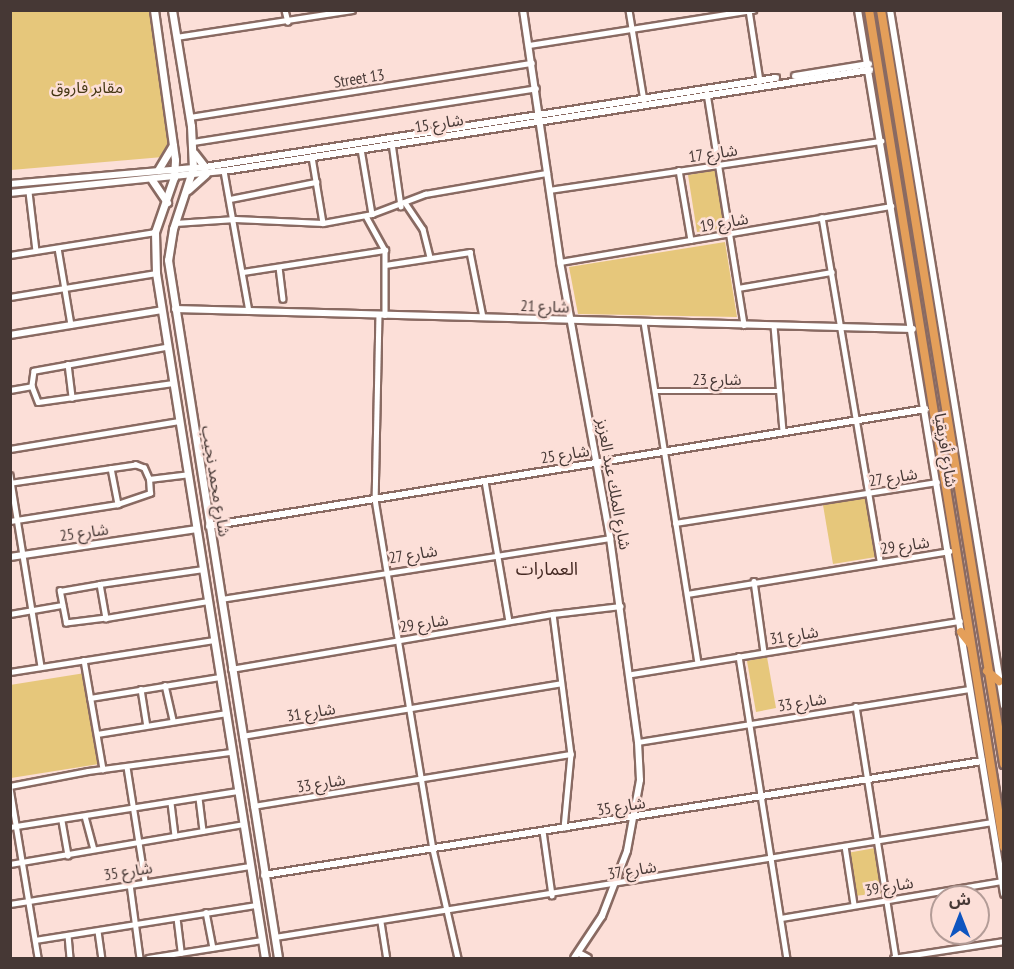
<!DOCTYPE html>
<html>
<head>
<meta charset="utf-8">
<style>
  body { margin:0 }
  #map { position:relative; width:1014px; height:969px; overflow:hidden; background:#fcdfd8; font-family:"PT Sans Narrow","Noto Sans Arabic",sans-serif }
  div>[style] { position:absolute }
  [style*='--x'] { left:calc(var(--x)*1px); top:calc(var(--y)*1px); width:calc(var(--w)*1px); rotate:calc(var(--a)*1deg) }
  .green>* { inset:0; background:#e6c77b }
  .roads { filter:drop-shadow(2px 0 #896a62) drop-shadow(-2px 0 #896a62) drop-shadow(0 2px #896a62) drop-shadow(0 -2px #896a62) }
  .minor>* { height:4.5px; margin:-2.25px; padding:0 2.25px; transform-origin:2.25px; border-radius:2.25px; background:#fff }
  .tertiary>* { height:6px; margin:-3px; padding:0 3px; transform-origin:3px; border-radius:3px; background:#fff }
  .secondary>* { height:7px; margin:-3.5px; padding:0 3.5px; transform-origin:3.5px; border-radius:3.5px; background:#fff }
  .trunk>* { height:8px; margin:-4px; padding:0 4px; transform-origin:4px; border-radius:4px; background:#e49f5a }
  span { translate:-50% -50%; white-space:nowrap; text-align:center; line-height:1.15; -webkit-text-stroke:5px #fcdfd8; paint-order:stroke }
  .street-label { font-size:16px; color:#463835 }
  .park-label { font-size:16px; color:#463815 }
  .neighbourhood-label { font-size:18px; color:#452a24 }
  .frame { position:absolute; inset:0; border:12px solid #463835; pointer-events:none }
  .north { position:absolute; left:930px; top:885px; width:60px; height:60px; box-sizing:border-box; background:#fcdfd8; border:2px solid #b39c97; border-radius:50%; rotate:0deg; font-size:16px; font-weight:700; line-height:24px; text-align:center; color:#463835 }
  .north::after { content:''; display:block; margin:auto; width:21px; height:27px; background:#0e55c0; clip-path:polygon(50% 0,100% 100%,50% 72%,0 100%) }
</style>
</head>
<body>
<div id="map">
  <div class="green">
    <i style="clip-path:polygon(11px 11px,154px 11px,171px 137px,163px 157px,11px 170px)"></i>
    <i style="clip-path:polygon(717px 170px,726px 228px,697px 232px,688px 175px)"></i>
    <i style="clip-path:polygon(725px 242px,737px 317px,578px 314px,569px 267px)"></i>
    <i style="clip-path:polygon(866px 497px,876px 557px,833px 564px,823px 505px)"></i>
    <i style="clip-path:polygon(767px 657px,776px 708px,756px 712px,747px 661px)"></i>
    <i style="clip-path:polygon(85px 673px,99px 764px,11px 778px,10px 685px)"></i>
    <i style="clip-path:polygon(875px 848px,882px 893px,854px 896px,847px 853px)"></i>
  </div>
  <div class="roads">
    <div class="minor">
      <i style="--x:285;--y:10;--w:12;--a:76"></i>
      <i style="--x:629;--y:10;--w:92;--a:80.6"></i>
      <i style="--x:749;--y:10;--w:72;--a:81.2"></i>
      <i style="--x:176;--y:37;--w:178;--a:-8.7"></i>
      <i style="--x:529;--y:45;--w:227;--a:-8.9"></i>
      <i style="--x:707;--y:93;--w:235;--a:80.9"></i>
      <i style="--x:190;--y:117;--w:346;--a:-9"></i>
      <i style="--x:193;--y:142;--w:347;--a:-8.9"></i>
      <i style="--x:392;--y:143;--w:64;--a:81.9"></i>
      <i style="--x:361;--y:149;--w:66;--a:80.4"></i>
      <i style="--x:312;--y:157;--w:67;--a:80.5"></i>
      <i style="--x:679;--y:170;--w:71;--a:80.3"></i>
      <i style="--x:224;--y:171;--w:142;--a:79.9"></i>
      <i style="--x:549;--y:190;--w:336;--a:-8.4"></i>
      <i style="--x:29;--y:192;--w:59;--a:83.2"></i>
      <i style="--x:230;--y:199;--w:88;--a:-11.2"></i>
      <i style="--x:406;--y:204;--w:30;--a:56"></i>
      <i style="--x:423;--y:229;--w:29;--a:76"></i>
      <i style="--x:366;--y:216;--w:39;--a:61"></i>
      <i style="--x:385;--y:250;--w:65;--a:90"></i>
      <i style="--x:822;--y:217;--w:349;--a:80.4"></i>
      <i style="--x:175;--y:223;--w:60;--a:-3.8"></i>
      <i style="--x:235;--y:219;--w:88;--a:2.6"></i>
      <i style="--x:323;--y:223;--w:50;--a:-10.4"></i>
      <i style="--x:372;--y:214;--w:57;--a:-20.7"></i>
      <i style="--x:425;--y:194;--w:124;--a:-9.8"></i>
      <i style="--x:58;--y:248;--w:78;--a:80.4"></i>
      <i style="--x:10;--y:255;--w:147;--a:-9"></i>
      <i style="--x:560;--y:262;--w:336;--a:-9.6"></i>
      <i style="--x:385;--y:265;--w:86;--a:-8.7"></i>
      <i style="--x:470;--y:252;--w:66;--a:78.7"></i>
      <i style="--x:279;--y:267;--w:32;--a:83"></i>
      <i style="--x:243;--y:272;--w:144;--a:-8.8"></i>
      <i style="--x:738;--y:288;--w:95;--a:-9.7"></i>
      <i style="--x:10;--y:297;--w:148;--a:-9.3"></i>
      <i style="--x:379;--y:314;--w:185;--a:91.2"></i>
      <i style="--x:375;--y:499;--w:355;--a:80.6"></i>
      <i style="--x:433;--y:849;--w:112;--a:77.1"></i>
      <i style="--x:644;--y:322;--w:345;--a:81"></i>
      <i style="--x:774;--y:326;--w:106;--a:85.1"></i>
      <i style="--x:168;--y:347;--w:136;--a:169.8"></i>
      <i style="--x:34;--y:371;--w:15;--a:98"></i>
      <i style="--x:32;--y:386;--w:17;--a:69"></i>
      <i style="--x:38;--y:402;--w:136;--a:-8"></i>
      <i style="--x:68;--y:364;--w:34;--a:83"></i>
      <i style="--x:10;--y:390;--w:22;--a:-10"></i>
      <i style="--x:655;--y:391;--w:125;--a:0"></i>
      <i style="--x:10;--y:449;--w:171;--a:-9.4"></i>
      <i style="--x:111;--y:468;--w:37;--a:79"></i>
      <i style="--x:10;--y:475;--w:194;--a:80.8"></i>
      <i style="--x:149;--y:479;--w:39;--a:-7"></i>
      <i style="--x:485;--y:481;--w:142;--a:80.3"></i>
      <i style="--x:10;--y:521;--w:109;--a:-8.9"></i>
      <i style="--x:118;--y:504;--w:34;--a:-19"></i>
      <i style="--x:150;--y:493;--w:14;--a:-94"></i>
      <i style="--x:149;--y:479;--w:12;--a:-114"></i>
      <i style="--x:144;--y:468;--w:9;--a:-159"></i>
      <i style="--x:136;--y:465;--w:125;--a:171.7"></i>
      <i style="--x:675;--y:523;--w:265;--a:-8.9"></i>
      <i style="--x:754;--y:581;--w:72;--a:82"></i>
      <i style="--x:100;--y:584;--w:35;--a:80"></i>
      <i style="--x:106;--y:618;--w:40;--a:172.9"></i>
      <i style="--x:66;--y:623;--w:33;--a:-101"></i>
      <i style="--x:60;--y:591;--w:41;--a:-9.9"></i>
      <i style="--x:100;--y:584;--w:104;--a:-8.3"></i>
      <i style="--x:687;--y:594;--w:266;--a:-9.3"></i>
      <i style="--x:221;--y:599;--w:394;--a:-8.9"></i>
      <i style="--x:10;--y:614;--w:53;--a:-9.8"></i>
      <i style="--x:553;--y:614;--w:141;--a:82.7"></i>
      <i style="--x:571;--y:754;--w:74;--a:95.4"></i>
      <i style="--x:106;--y:618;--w:103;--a:-9.5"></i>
      <i style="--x:739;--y:656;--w:306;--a:81"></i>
      <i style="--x:84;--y:660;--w:111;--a:80.1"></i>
      <i style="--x:231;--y:669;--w:327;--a:-9.7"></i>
      <i style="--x:553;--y:614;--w:68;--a:-6.7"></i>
      <i style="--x:10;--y:672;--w:206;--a:-8.9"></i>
      <i style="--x:632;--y:674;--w:332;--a:-9.2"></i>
      <i style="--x:165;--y:685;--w:37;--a:77"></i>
      <i style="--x:141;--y:689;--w:36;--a:81"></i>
      <i style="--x:90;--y:698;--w:131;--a:-9.2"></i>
      <i style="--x:856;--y:706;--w:255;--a:81"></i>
      <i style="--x:97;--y:734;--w:131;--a:-9.2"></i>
      <i style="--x:242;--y:736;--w:323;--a:-9.4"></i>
      <i style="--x:638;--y:742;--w:336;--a:-9.1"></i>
      <i style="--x:127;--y:767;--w:115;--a:81"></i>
      <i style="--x:10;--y:786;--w:79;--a:-10.9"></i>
      <i style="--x:88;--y:771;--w:144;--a:-7.6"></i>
      <i style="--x:10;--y:788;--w:172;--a:80.6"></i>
      <i style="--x:199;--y:798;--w:33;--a:83"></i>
      <i style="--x:171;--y:803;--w:33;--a:83"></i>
      <i style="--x:253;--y:806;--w:322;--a:-9.3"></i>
      <i style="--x:85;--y:816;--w:34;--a:75"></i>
      <i style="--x:62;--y:821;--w:35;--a:80"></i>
      <i style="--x:10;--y:827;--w:230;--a:-9"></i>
      <i style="--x:543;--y:831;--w:65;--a:82"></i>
      <i style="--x:845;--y:846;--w:59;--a:81.2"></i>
      <i style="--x:10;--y:864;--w:236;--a:-9.7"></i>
      <i style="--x:130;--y:884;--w:75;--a:82.3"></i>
      <i style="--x:10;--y:904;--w:244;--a:-9"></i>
      <i style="--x:206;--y:912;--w:36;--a:79"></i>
      <i style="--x:177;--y:918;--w:35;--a:83"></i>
      <i style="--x:781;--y:918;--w:223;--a:-9.5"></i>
      <i style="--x:381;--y:922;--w:36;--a:81"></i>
      <i style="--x:98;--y:931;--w:27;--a:82"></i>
      <i style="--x:68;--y:935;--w:23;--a:85"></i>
      <i style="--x:275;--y:937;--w:726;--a:-9.11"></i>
      <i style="--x:35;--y:940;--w:224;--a:-9"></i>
      <i style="--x:148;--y:958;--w:115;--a:-9"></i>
      <i style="--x:893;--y:958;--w:112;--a:-8.7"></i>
    </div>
    <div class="tertiary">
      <i style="--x:523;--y:10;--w:255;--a:81.6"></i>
      <i style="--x:560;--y:262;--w:280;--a:79.7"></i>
      <i style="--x:610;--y:538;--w:206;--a:82.2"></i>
      <i style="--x:638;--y:742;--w:38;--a:87"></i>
      <i style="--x:640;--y:780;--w:72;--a:100.4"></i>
      <i style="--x:627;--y:851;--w:70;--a:111"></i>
      <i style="--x:602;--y:916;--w:50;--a:123.7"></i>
      <i style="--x:858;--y:10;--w:896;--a:80.62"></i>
      <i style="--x:890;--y:10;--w:705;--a:80.7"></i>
      <i style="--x:795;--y:76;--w:75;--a:-9.2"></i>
      <i style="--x:10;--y:184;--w:196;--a:-5"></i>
      <i style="--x:205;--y:167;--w:578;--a:-8.86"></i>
      <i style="--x:10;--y:193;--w:215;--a:-5.9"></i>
      <i style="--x:224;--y:171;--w:654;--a:-8.89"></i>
      <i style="--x:175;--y:309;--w:738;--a:1.55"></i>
      <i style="--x:10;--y:335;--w:154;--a:-9.3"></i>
      <i style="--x:209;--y:526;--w:726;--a:-9.27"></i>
      <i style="--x:10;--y:557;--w:189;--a:-8.5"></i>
      <i style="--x:264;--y:875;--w:727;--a:-9.02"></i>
      <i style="--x:579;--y:953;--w:10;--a:29"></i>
    </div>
    <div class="secondary">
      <i style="--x:154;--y:10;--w:151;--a:82"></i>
      <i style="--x:175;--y:160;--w:17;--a:93"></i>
      <i style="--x:174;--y:177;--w:58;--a:109.1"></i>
      <i style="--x:155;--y:232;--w:41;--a:88.6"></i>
      <i style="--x:156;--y:273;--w:694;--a:80.96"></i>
      <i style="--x:172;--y:10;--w:118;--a:80.7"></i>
      <i style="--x:191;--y:126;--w:42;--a:87.3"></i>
      <i style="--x:193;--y:168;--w:64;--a:108.2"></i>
      <i style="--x:173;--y:229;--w:31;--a:99"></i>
      <i style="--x:168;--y:260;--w:707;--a:81.04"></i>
      <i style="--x:194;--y:153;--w:18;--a:52"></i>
      <i style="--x:158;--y:170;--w:29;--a:-59"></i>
      <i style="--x:152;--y:180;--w:27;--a:56"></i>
      <i style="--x:188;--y:190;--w:24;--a:-42"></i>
    </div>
    <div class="trunk">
      <i style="--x:869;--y:10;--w:848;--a:80.84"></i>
      <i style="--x:881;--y:10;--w:764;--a:80.73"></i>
      <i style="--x:961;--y:632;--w:16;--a:52"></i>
      <i style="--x:987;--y:671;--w:16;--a:40"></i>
    </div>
  </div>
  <div class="street-label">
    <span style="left:359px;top:78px;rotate:-9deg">Street 13</span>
    <span style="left:439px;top:123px;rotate:-9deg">شارع 15</span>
    <span style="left:713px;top:153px;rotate:-8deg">شارع 17</span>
    <span style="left:724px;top:222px;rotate:-10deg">شارع 19</span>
    <span style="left:545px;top:306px;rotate:2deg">شارع 21</span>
    <span style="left:717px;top:379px">شارع 23</span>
    <span style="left:946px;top:450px;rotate:81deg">شارع أفريقيا</span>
    <span style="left:565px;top:454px;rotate:-9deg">شارع 25</span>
    <span style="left:893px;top:477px;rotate:-9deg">شارع 27</span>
    <span style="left:216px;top:481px;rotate:81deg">شارع محمد نجيب</span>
    <span style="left:614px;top:484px;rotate:80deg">شارع الملك عبد العزيز</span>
    <span style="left:84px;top:532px;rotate:-8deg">شارع 25</span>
    <span style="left:905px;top:545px;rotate:-8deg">شارع 29</span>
    <span style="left:413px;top:554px;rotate:-9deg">شارع 27</span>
    <span style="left:424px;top:623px;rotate:-9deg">شارع 29</span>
    <span style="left:794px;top:635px;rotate:-9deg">شارع 31</span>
    <span style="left:802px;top:702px;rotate:-9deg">شارع 33</span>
    <span style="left:311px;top:712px;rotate:-9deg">شارع 31</span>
    <span style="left:321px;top:783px;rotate:-9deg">شارع 33</span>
    <span style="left:621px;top:806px;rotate:-9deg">شارع 35</span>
    <span style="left:632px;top:870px;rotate:-9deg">شارع 37</span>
    <span style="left:128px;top:871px;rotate:-9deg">شارع 35</span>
    <span style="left:889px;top:886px;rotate:-10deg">شارع 39</span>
  </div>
  <div class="park-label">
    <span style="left:87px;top:87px">مقابر فاروق</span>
  </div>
  <div class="neighbourhood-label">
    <span style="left:547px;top:569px">العمارات</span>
  </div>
  <div class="frame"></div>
  <div class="north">ش</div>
</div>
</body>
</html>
